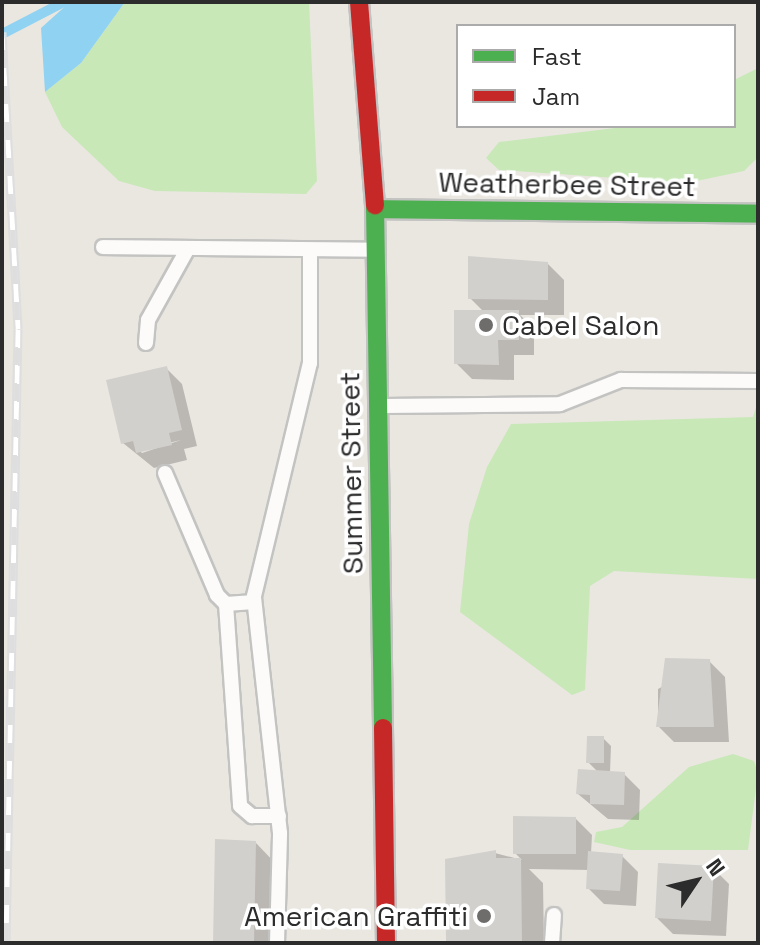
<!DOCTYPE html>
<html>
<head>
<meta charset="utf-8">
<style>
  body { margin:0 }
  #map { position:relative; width:760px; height:945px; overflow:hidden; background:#eae7e1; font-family:"Space Grotesk",sans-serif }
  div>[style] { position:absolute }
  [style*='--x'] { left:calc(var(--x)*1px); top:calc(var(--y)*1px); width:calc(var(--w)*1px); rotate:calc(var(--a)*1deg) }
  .green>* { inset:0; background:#c8e8b8 }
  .water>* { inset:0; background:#90d2f1 }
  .shadow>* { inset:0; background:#0003 }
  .stream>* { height:10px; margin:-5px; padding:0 5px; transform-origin:5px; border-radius:5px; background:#90d2f1 }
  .building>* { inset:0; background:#d2d0cc }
  .roads { filter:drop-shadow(2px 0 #c3c3c2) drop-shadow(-2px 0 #c3c3c2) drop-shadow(0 2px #c3c3c2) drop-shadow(0 -2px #c3c3c2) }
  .lane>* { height:14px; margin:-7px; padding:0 7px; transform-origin:7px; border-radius:7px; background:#fcfbfa }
  .fast>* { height:18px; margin:-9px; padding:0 9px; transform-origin:9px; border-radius:9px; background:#4caf50 }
  .jam>* { height:18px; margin:-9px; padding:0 9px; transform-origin:9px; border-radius:9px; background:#c62828 }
  .rail>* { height:9px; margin-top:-4.5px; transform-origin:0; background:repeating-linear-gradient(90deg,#fff 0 18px,#dededf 0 36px); box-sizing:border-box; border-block:2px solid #dededf }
  .dots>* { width:22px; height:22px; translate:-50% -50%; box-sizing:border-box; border:4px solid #fff; border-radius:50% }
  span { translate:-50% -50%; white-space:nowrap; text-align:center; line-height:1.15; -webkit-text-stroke:7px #fff; paint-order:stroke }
  .street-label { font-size:28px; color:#2c2c2c }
  .poi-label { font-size:28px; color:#2c2c2c }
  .left { translate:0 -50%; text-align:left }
  .right { translate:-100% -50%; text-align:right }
  .frame { position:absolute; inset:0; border:4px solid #2c2c2c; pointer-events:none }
  .legend { position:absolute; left:456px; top:24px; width:280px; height:104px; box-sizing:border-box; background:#fff; border:2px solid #ababab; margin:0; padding:10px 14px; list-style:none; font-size:24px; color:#2c2c2c }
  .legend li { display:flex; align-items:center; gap:16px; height:40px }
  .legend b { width:40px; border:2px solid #ababab }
  .north { position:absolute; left:656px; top:841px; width:80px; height:80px; -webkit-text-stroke:6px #fff; paint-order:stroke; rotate:55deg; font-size:22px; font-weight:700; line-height:32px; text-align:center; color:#2c2c2c }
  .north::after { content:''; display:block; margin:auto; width:28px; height:36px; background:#2c2c2c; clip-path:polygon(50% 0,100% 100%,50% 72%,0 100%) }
</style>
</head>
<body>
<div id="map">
  <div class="green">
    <i style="clip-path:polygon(125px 2px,309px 2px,317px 181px,306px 194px,155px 191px,119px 181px,62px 127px,45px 92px,81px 63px)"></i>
    <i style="clip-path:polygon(758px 68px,758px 157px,744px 171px,687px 183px,499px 170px,486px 158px,499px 142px,631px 126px,734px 126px,734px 80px)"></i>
    <i style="clip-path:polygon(758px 401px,758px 579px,614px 571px,590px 586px,585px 690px,572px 695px,460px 612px,469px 524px,487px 467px,511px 424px,753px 417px)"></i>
    <i style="clip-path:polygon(733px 754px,754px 761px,758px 773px,748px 850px,630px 850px,594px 842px,596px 832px,622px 827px,689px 767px)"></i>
  </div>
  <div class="water">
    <i style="clip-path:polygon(70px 2px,125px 2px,81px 63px,45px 92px,41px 28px)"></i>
  </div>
  <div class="shadow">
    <i style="clip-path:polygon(548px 264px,564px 280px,564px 315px,520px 315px,534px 328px,534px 355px,514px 355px,514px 380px,472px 379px,456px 363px,484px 312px,470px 298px)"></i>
    <i style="clip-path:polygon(evenodd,166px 368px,182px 384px,197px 446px,184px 449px,187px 460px,154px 468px,123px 443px,166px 368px,181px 440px,142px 453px,139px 450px,181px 440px)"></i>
    <i style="clip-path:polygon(709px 661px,725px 677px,729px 742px,674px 742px,658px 726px,658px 689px)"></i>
    <i style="clip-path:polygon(603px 738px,611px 746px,610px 773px,624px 774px,640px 790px,639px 820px,608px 819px,578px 794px,599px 773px,588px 762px)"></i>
    <i style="clip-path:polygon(576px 819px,592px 835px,591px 854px,622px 856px,638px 872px,636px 906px,604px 904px,588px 888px,589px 870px,529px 869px,543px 883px,544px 943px,448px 943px,495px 853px,522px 860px,515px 853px)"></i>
    <i style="clip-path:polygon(256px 843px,278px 866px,277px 943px,215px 943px)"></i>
    <i style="clip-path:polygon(713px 868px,729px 884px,726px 936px,673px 934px,657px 918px)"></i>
  </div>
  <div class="stream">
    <i style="--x:2;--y:34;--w:70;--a:-27.3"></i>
  </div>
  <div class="building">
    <i style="clip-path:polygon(468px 256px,548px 262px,548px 300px,468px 299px)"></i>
    <i style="clip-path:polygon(454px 310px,519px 310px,519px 340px,498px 340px,499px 365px,454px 364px)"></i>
    <i style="clip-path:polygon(167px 366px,182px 430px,169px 433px,172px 445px,136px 453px,133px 441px,121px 444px,106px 380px)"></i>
    <i style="clip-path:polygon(665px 658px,710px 659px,714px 727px,656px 727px)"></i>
    <i style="clip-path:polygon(587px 736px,604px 736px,604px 763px,586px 763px)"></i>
    <i style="clip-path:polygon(578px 769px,625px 772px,624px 805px,590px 804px,590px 795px,576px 794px)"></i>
    <i style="clip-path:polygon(513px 816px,576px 817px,576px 854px,513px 854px)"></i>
    <i style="clip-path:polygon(215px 839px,256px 841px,254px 943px,213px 943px)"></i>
    <i style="clip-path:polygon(496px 850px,496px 858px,521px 858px,522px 943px,446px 943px,445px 859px)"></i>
    <i style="clip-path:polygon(588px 851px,623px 854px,620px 891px,586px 889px)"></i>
    <i style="clip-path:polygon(658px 863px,714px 866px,711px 921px,655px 918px)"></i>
  </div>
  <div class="roads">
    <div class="lane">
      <i style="--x:103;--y:247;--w:267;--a:0.6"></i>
      <i style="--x:146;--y:343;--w:23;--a:-85"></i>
      <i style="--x:148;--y:320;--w:82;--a:-60.9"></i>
      <i style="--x:383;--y:406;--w:177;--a:-0.6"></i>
      <i style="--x:560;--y:404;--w:66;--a:-21.5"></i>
      <i style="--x:621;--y:380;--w:137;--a:0.4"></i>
      <i style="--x:165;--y:473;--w:133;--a:66.9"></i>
      <i style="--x:217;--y:595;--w:13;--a:45"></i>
      <i style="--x:226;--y:604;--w:28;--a:-4"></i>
      <i style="--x:226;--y:604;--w:202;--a:86"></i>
      <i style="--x:240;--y:806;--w:16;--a:40"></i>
      <i style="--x:252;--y:816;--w:27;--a:0"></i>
      <i style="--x:277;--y:943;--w:110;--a:-88.4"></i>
      <i style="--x:280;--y:833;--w:238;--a:-96.3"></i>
      <i style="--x:254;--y:596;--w:240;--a:-76.5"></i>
      <i style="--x:310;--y:363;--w:113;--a:-90"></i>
      <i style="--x:552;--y:943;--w:28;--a:-86"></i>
    </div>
    <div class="fast">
      <i style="--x:375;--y:205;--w:523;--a:89.12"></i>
      <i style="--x:375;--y:209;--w:383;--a:0.7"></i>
    </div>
    <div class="jam">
      <i style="--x:359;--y:2;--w:204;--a:85.5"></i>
      <i style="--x:383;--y:728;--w:215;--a:89.2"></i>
    </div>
  </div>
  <div class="rail">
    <i style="--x:2;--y:32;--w:297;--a:86.9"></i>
    <i style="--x:18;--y:329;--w:614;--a:91.12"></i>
  </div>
  <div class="dots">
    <i style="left:486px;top:325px;background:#6e6d6b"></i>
    <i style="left:484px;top:916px;background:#6e6d6b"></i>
  </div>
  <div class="street-label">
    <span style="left:567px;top:184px;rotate:1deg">Weatherbee Street</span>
    <span style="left:351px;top:473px;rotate:-91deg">Summer Street</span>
  </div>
  <div class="poi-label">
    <span class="left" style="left:502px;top:325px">Cabel Salon</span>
    <span class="right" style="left:468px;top:916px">American Graffiti</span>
  </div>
  <div class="frame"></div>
  <ul class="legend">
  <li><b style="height:10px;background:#4caf50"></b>Fast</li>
  <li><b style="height:10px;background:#c62828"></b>Jam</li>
  </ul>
  <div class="north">N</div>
</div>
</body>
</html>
